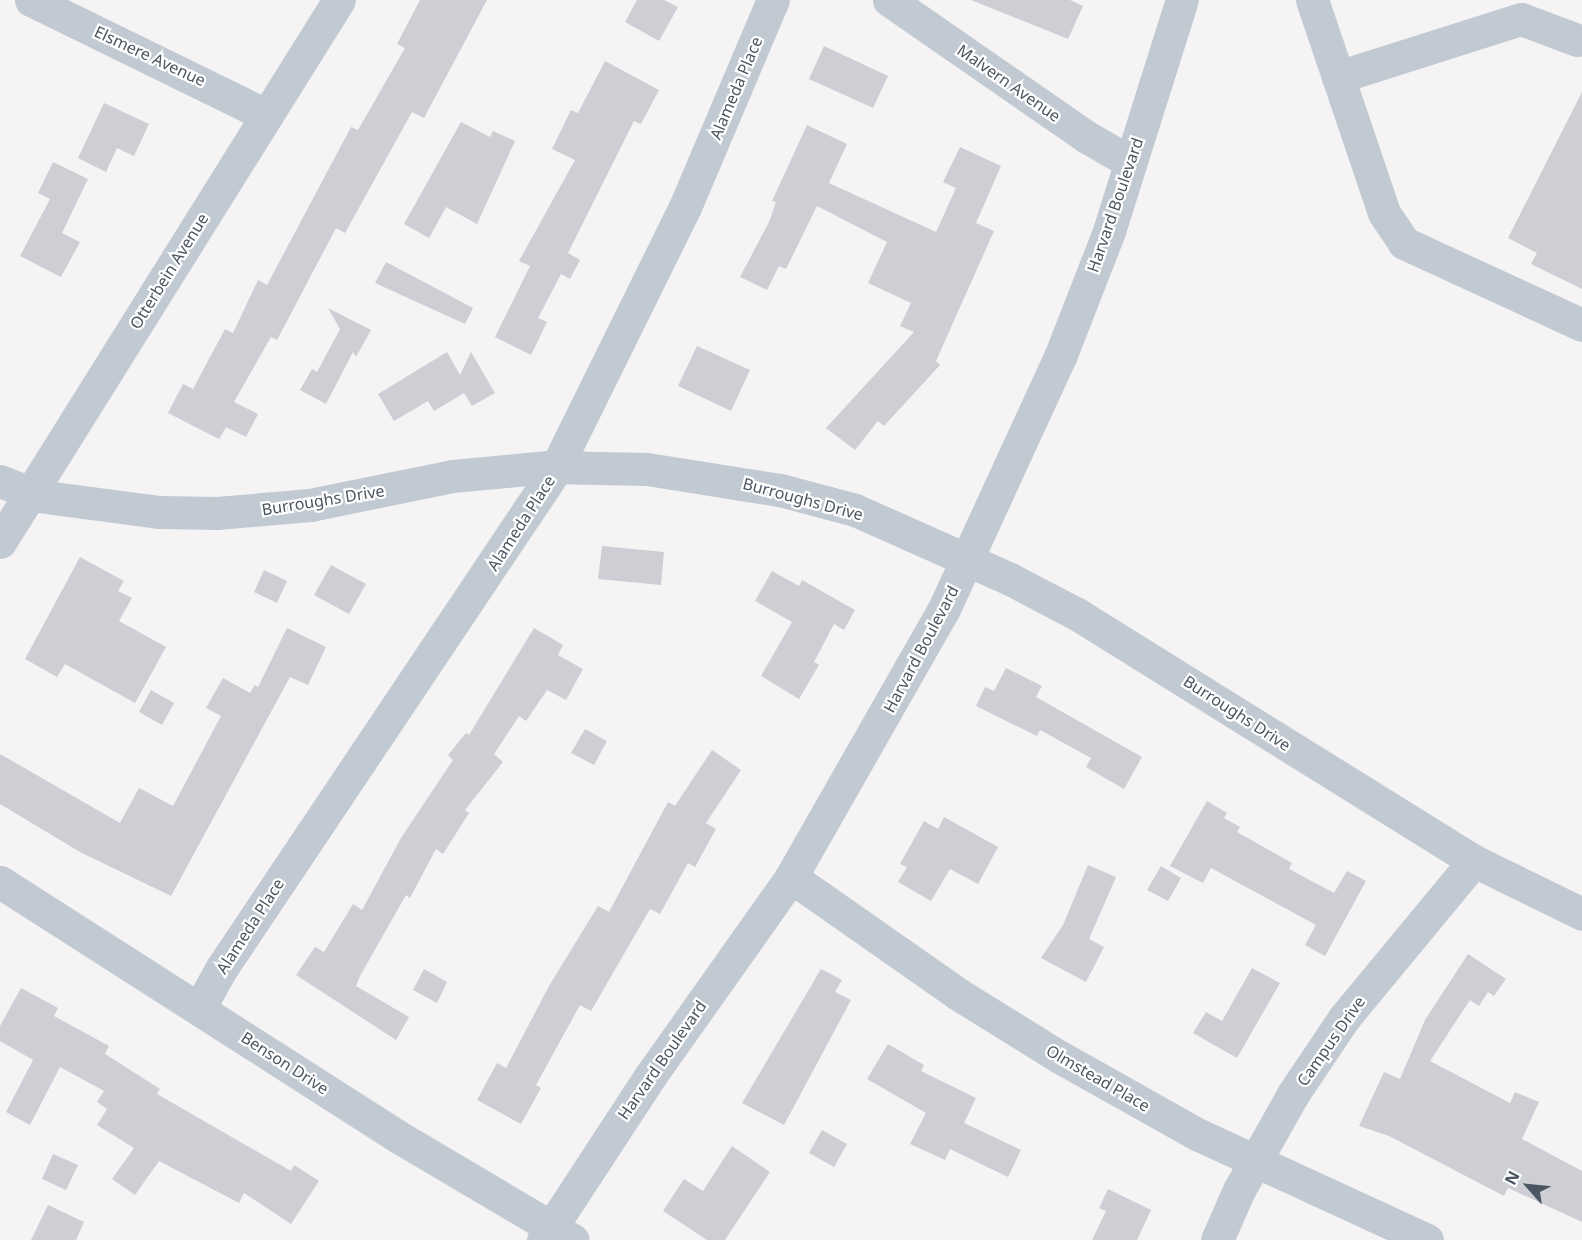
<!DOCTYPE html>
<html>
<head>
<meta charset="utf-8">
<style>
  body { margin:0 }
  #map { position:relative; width:1582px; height:1240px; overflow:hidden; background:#f5f3f3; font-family:"Noto Sans",sans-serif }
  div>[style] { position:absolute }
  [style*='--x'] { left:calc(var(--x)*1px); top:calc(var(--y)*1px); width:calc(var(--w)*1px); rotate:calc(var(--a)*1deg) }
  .building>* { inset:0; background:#cdcfd5 }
  .minor>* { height:33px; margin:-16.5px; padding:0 16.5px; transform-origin:16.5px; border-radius:16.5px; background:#c1cad2 }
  span { translate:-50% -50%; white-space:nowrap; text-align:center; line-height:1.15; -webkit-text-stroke:4.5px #fff; paint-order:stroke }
  .street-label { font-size:16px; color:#4a5661 }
  .north { position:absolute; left:1498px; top:1156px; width:60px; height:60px; -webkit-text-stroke:4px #fff; paint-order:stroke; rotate:297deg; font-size:16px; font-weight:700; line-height:24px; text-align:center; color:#4a5661 }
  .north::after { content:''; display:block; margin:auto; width:21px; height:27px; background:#4a5661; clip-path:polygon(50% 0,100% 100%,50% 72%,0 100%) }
</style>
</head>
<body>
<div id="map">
  <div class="building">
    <i style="clip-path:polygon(420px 0,487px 0,424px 118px,412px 112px,345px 233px,336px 228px,277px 340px,271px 337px,234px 402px,258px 414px,246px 437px,226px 427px,219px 439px,168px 413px,183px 384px,193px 389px,225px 329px,233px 333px,258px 280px,267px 285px,351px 127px,358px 130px,405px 48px,397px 44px)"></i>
    <i style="clip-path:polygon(637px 0,664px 0,678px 7px,659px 41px,625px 22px)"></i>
    <i style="clip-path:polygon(971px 0,1070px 0,1083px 6px,1068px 39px)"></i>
    <i style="clip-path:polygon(824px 46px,888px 76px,873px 108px,809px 79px)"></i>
    <i style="clip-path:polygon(605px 61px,659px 90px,641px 124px,634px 121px,568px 253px,580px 260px,570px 279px,561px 274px,538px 318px,547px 322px,531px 355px,495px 337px,530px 266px,519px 261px,575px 160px,552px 149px,571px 110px,578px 113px)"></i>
    <i style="clip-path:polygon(1582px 92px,1582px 289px,1531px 264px,1537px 253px,1508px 238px)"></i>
    <i style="clip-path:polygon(104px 103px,149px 124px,134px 156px,117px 148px,106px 172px,78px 158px)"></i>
    <i style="clip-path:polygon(461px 122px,490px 137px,493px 131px,515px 141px,477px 224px,446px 207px,429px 238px,404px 224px)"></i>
    <i style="clip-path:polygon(807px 125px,847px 144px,829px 183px,936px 232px,956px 188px,943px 182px,960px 147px,1001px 166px,976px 223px,994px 231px,936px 361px,940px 365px,884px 426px,878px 421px,855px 450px,826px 428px,914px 332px,900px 326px,911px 303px,868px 283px,887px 242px,817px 206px,786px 269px,779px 266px,767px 290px,740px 277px,769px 222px,776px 202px,772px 201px)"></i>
    <i style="clip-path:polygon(53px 162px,88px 179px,62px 233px,80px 242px,61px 277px,20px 256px,50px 199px,38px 193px)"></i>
    <i style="clip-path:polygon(386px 262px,473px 308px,465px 324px,375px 283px)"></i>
    <i style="clip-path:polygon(328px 308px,371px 330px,356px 357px,353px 352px,326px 404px,300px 390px,312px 369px,317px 372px,340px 329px)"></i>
    <i style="clip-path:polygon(697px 346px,750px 370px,731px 411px,678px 386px)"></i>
    <i style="clip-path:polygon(447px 352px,460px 375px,471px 352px,495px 393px,472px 406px,464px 393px,434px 411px,428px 401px,394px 421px,378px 394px)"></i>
    <i style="clip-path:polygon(602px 546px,664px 552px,661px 585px,598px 579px)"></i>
    <i style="clip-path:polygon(80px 557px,124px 581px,118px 591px,132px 598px,119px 621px,166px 647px,135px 703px,65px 664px,57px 677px,25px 659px)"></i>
    <i style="clip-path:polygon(331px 565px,366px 584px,349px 614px,314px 595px)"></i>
    <i style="clip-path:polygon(264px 570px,287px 581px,277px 603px,254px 592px)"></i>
    <i style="clip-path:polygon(772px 571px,799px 586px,802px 580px,855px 610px,844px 630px,834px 624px,814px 662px,819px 665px,799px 699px,761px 676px,792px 622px,755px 601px)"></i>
    <i style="clip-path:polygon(287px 628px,326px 647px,308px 685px,290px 677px,171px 896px,80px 852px,0 804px,0 754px,120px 823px,139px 788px,173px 806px,221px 716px,206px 708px,223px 678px,250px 693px,255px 685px,258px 687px)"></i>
    <i style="clip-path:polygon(534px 628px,563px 645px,558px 655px,583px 669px,566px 700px,547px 690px,526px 721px,519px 716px,494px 754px,503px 762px,465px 810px,469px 813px,443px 854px,436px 849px,410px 898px,406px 895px,360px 976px,356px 986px,409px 1017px,396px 1040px,296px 975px,315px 947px,324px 952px,353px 904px,362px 910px,401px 838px,453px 760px,448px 755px,466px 733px,469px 735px)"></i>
    <i style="clip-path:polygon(1006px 668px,1042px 686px,1036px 697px,1142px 757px,1124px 789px,1086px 767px,1091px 758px,1040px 730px,1037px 736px,976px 706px,985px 687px,994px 691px)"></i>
    <i style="clip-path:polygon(151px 690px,174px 703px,162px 725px,139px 712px)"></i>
    <i style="clip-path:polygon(585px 729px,607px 741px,594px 765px,571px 753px)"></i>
    <i style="clip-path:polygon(712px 750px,741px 770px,706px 823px,716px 829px,695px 867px,688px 863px,660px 914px,650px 909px,591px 1011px,580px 1005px,536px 1085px,541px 1088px,521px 1124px,477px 1100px,497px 1063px,506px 1068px,549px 986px,598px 906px,609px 912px,668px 802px,675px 806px)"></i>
    <i style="clip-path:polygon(1207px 801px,1227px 813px,1224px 818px,1240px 827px,1237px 832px,1292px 863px,1289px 869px,1334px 893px,1347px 871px,1366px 881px,1325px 956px,1305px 945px,1316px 925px,1211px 868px,1203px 883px,1170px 866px)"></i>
    <i style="clip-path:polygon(944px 817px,998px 847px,978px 884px,950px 869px,931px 901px,898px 882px,907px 867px,900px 864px,924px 821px,938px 829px)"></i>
    <i style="clip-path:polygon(1088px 865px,1116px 877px,1089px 939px,1104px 947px,1086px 982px,1041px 958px,1063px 925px)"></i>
    <i style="clip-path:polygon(1161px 866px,1181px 878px,1168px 901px,1147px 890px)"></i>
    <i style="clip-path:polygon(1468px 954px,1506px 979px,1494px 996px,1488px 992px,1479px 1006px,1470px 1000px,1430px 1061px,1510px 1103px,1515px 1092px,1539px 1102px,1522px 1139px,1582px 1171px,1582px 1222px,1508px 1188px,1504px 1196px,1389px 1136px,1359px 1126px,1384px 1072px,1400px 1079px,1425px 1020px)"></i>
    <i style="clip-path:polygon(1252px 968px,1280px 983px,1237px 1058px,1193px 1033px,1206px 1012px,1222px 1021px)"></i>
    <i style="clip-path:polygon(424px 969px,447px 982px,437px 1003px,413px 990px)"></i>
    <i style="clip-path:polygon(821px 969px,842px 980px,835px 992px,851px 1000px,784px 1125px,742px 1103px)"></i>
    <i style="clip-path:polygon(21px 988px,58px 1008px,54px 1016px,109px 1046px,105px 1054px,160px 1089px,157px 1094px,291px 1171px,294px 1165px,319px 1181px,291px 1224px,244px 1193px,239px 1203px,159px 1161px,135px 1195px,112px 1179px,134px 1148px,97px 1125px,107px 1109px,97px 1102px,104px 1091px,60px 1067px,30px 1125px,6px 1112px,33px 1060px,0 1041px,0 1026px)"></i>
    <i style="clip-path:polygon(888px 1044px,924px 1065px,921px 1071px,976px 1098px,964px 1123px,1021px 1150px,1008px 1177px,950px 1149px,945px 1160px,910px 1144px,926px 1113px,867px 1079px)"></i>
    <i style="clip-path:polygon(822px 1130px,847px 1144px,834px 1167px,809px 1153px)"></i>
    <i style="clip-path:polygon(732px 1146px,770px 1172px,725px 1240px,707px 1240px,663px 1211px,684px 1179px,703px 1191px)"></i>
    <i style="clip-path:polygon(53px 1154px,78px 1165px,66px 1190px,42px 1179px)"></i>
    <i style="clip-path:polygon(1108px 1189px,1151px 1210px,1137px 1240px,1092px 1240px,1106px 1211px,1099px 1208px)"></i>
    <i style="clip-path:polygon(48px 1205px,84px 1222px,76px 1240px,31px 1240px)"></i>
  </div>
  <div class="minor">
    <i style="--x:31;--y:0;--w:262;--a:26.1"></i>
    <i style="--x:889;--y:0;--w:241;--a:34.7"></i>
    <i style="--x:1087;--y:137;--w:50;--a:30.2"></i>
    <i style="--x:1312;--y:0;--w:225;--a:71.3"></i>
    <i style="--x:1384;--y:213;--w:36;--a:56"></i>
    <i style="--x:1404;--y:243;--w:196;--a:24.7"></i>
    <i style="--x:1338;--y:77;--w:192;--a:-17.6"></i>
    <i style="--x:1521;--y:19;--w:60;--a:20.6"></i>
    <i style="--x:0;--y:481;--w:41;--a:21.5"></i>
    <i style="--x:38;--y:496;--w:123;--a:7.5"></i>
    <i style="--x:160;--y:512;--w:57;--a:1"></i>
    <i style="--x:217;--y:513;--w:93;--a:-4.9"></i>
    <i style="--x:310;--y:505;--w:145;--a:-11.5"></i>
    <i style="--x:452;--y:476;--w:97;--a:-5.3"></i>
    <i style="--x:549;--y:467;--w:98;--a:1.2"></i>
    <i style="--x:647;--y:469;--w:135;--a:9"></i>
    <i style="--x:780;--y:490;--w:78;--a:14.9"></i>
    <i style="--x:855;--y:510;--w:172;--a:24"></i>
    <i style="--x:1012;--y:580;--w:73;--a:27.6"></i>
    <i style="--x:1077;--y:614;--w:468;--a:31.9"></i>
    <i style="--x:1474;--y:861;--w:120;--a:26.1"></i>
    <i style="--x:0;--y:542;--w:639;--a:-57.98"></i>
    <i style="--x:791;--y:877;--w:204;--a:35"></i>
    <i style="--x:958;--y:994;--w:118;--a:31.8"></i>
    <i style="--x:1058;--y:1056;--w:162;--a:29.3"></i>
    <i style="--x:1199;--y:1135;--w:251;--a:24.7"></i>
    <i style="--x:0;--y:882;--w:471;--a:32.6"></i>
    <i style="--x:397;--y:1136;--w:204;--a:30.6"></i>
    <i style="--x:200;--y:1007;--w:43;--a:-61.1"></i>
    <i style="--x:221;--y:969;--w:598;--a:-56.18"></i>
    <i style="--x:554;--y:472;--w:296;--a:-63.7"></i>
    <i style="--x:685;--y:207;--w:225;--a:-67"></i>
    <i style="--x:543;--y:1240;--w:197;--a:-56.8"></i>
    <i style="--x:651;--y:1075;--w:242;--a:-54.7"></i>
    <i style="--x:791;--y:877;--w:306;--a:-60.3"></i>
    <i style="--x:943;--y:611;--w:280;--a:-65.3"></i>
    <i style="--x:1060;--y:357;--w:135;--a:-68.7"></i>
    <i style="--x:1109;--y:231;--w:242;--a:-72.5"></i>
    <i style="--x:1217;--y:1240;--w:55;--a:-66.3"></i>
    <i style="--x:1239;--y:1190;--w:110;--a:-60.6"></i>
    <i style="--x:1293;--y:1094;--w:92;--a:-56.1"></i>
    <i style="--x:1344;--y:1018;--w:204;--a:-50.4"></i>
  </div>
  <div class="street-label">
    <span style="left:150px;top:56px;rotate:25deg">Elsmere Avenue</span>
    <span style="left:1009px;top:83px;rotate:35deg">Malvern Avenue</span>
    <span style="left:736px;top:88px;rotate:-67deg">Alameda Place</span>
    <span style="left:1115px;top:205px;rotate:-71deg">Harvard Boulevard</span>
    <span style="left:169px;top:271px;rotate:-58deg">Otterbein Avenue</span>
    <span style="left:803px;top:499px;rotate:15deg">Burroughs Drive</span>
    <span style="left:323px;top:500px;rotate:-9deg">Burroughs Drive</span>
    <span style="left:521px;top:523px;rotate:-57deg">Alameda Place</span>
    <span style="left:921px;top:649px;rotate:-62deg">Harvard Boulevard</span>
    <span style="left:1237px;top:713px;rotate:33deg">Burroughs Drive</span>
    <span style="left:250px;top:926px;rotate:-57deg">Alameda Place</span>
    <span style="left:1331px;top:1041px;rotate:-55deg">Campus Drive</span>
    <span style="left:662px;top:1060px;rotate:-55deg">Harvard Boulevard</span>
    <span style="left:285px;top:1063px;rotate:33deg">Benson Drive</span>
    <span style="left:1098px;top:1078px;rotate:30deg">Olmstead Place</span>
  </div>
  <div class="north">N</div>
</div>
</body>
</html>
